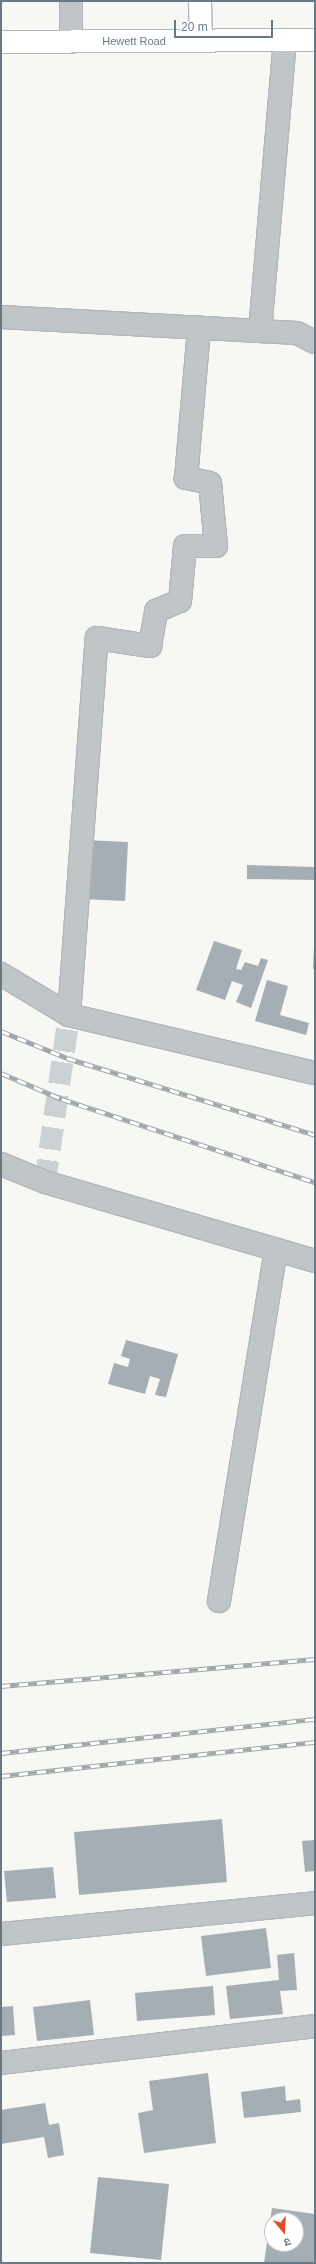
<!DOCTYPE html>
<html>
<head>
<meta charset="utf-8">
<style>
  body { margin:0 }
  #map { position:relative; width:316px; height:2264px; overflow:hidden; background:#f7f7f4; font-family:Arial,"Noto Sans Devanagari",sans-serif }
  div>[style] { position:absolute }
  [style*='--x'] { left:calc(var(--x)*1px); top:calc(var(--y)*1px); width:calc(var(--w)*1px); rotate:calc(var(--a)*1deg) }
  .building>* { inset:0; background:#a5aeb4 }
  .minor-tunnel>* { height:22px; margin-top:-11px; transform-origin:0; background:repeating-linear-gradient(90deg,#ccd1d3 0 22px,transparent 0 33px) }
  .roads { filter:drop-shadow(1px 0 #b2b7bb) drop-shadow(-1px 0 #b2b7bb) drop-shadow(0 1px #b2b7bb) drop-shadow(0 -1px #b2b7bb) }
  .minor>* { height:22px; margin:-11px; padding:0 11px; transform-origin:11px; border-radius:11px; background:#c0c5c8 }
  .major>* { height:22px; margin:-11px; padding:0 11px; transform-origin:11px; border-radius:11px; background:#fff }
  .rail>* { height:4.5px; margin-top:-2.25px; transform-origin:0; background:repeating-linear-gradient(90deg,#fff 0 9px,#9fa7ac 0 18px); box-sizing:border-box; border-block:1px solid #9fa7ac }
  span { translate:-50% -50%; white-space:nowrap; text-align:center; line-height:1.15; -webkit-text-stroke:4px #fff; paint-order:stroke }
  .street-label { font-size:11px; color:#667985 }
  .frame { position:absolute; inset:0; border:2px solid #667985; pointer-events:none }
  .north { position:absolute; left:264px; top:2212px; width:40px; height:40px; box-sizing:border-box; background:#fff; border:1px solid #c2c9ce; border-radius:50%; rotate:161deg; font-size:11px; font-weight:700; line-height:16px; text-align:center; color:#667985 }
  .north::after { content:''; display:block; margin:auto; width:14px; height:18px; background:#e34a29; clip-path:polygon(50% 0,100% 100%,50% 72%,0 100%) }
  .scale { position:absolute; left:174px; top:20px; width:99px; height:18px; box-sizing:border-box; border:2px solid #667985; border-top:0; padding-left:5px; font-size:12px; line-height:14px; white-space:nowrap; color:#667985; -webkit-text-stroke:3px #fff; paint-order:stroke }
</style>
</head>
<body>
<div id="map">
  <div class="building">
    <i style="clip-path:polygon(85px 840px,128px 842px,125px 901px,82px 899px)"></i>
    <i style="clip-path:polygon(247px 865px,315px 867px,315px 880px,247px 879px)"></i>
    <i style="clip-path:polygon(214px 941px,242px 950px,236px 969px,241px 970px,245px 962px,258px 966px,261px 958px,268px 960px,251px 1008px,236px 1002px,243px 985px,232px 981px,225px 1000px,196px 990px)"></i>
    <i style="clip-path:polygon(314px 946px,315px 946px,315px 969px,313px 969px)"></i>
    <i style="clip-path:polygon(267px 980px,288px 986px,280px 1015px,309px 1023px,306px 1035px,255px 1021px)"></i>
    <i style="clip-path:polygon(126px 1340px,178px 1354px,166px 1397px,155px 1395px,160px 1379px,150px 1376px,145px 1394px,108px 1384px,114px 1363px,128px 1367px,130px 1359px,121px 1356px)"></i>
    <i style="clip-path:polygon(222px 1819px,227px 1882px,79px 1895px,74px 1832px)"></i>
    <i style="clip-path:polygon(315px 1840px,315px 1871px,305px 1872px,302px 1841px)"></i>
    <i style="clip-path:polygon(53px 1867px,56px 1898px,7px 1902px,4px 1871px)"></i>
    <i style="clip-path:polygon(266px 1928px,271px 1968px,206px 1976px,201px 1936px)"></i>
    <i style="clip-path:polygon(294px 1953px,297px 1990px,280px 1991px,283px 2014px,230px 2019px,226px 1986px,279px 1980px,277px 1955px)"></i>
    <i style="clip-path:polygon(213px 1986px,215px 2015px,137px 2021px,135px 1993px)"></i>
    <i style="clip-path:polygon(90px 2000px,94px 2035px,37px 2041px,33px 2007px)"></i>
    <i style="clip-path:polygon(13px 2006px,15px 2035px,1px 2036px,1px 2007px)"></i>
    <i style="clip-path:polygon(208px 2073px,216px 2143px,144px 2153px,138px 2113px,153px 2110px,149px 2081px)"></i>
    <i style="clip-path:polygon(285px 2086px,286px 2101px,300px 2099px,301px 2112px,244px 2118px,241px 2092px)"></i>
    <i style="clip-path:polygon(45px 2103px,49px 2125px,59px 2123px,64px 2155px,48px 2158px,44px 2137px,1px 2144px,1px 2110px)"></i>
    <i style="clip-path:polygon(98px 2177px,169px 2184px,161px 2260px,90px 2253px)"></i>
    <i style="clip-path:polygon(evenodd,272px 2208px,315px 2214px,315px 2263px,264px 2263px,272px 2208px,272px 2220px,296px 2220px,296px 2244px,272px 2244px,272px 2220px)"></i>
  </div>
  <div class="minor-tunnel">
    <i style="--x:45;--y:1182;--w:169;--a:-81.8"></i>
  </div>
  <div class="roads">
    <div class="minor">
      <i style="--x:71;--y:42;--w:41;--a:-90"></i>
      <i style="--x:1;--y:317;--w:296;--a:3.1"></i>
      <i style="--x:297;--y:333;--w:20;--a:27"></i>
      <i style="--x:260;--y:331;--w:292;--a:-85.1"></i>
      <i style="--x:1;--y:974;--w:79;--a:31.1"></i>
      <i style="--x:69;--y:1015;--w:253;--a:13.3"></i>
      <i style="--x:69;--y:1015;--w:378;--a:-85.8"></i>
      <i style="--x:97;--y:638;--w:54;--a:8.6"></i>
      <i style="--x:150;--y:646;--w:36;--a:-80"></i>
      <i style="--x:156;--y:611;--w:26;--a:-23"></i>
      <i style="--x:180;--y:601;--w:55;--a:-84.8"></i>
      <i style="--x:185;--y:546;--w:31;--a:0"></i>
      <i style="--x:216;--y:546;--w:63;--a:-95.4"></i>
      <i style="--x:210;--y:483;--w:25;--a:-168"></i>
      <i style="--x:186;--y:478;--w:151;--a:-85"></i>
      <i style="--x:1;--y:1164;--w:48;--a:22.2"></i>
      <i style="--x:45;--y:1182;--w:281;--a:16.3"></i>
      <i style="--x:219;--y:1601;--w:356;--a:-80.8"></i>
      <i style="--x:1;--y:1934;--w:316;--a:-5.6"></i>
      <i style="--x:1;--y:2063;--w:316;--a:-6.7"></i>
    </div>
    <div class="major">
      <i style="--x:200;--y:1;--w:40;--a:88.6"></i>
      <i style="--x:1;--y:42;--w:314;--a:-0.4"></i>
    </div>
  </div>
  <div class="rail">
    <i style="--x:1;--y:1031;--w:71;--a:22.2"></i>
    <i style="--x:67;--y:1058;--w:260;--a:17.2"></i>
    <i style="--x:1;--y:1073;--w:66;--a:23.1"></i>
    <i style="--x:62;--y:1099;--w:266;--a:18.2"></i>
    <i style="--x:1;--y:1686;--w:315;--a:-4.9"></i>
    <i style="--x:1;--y:1753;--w:316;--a:-6.2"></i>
    <i style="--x:1;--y:1776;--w:316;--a:-6.2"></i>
  </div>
  <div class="street-label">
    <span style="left:134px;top:41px">Hewett Road</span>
  </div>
  <div class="frame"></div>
  <div class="north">उ</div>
  <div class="scale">20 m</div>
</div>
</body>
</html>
